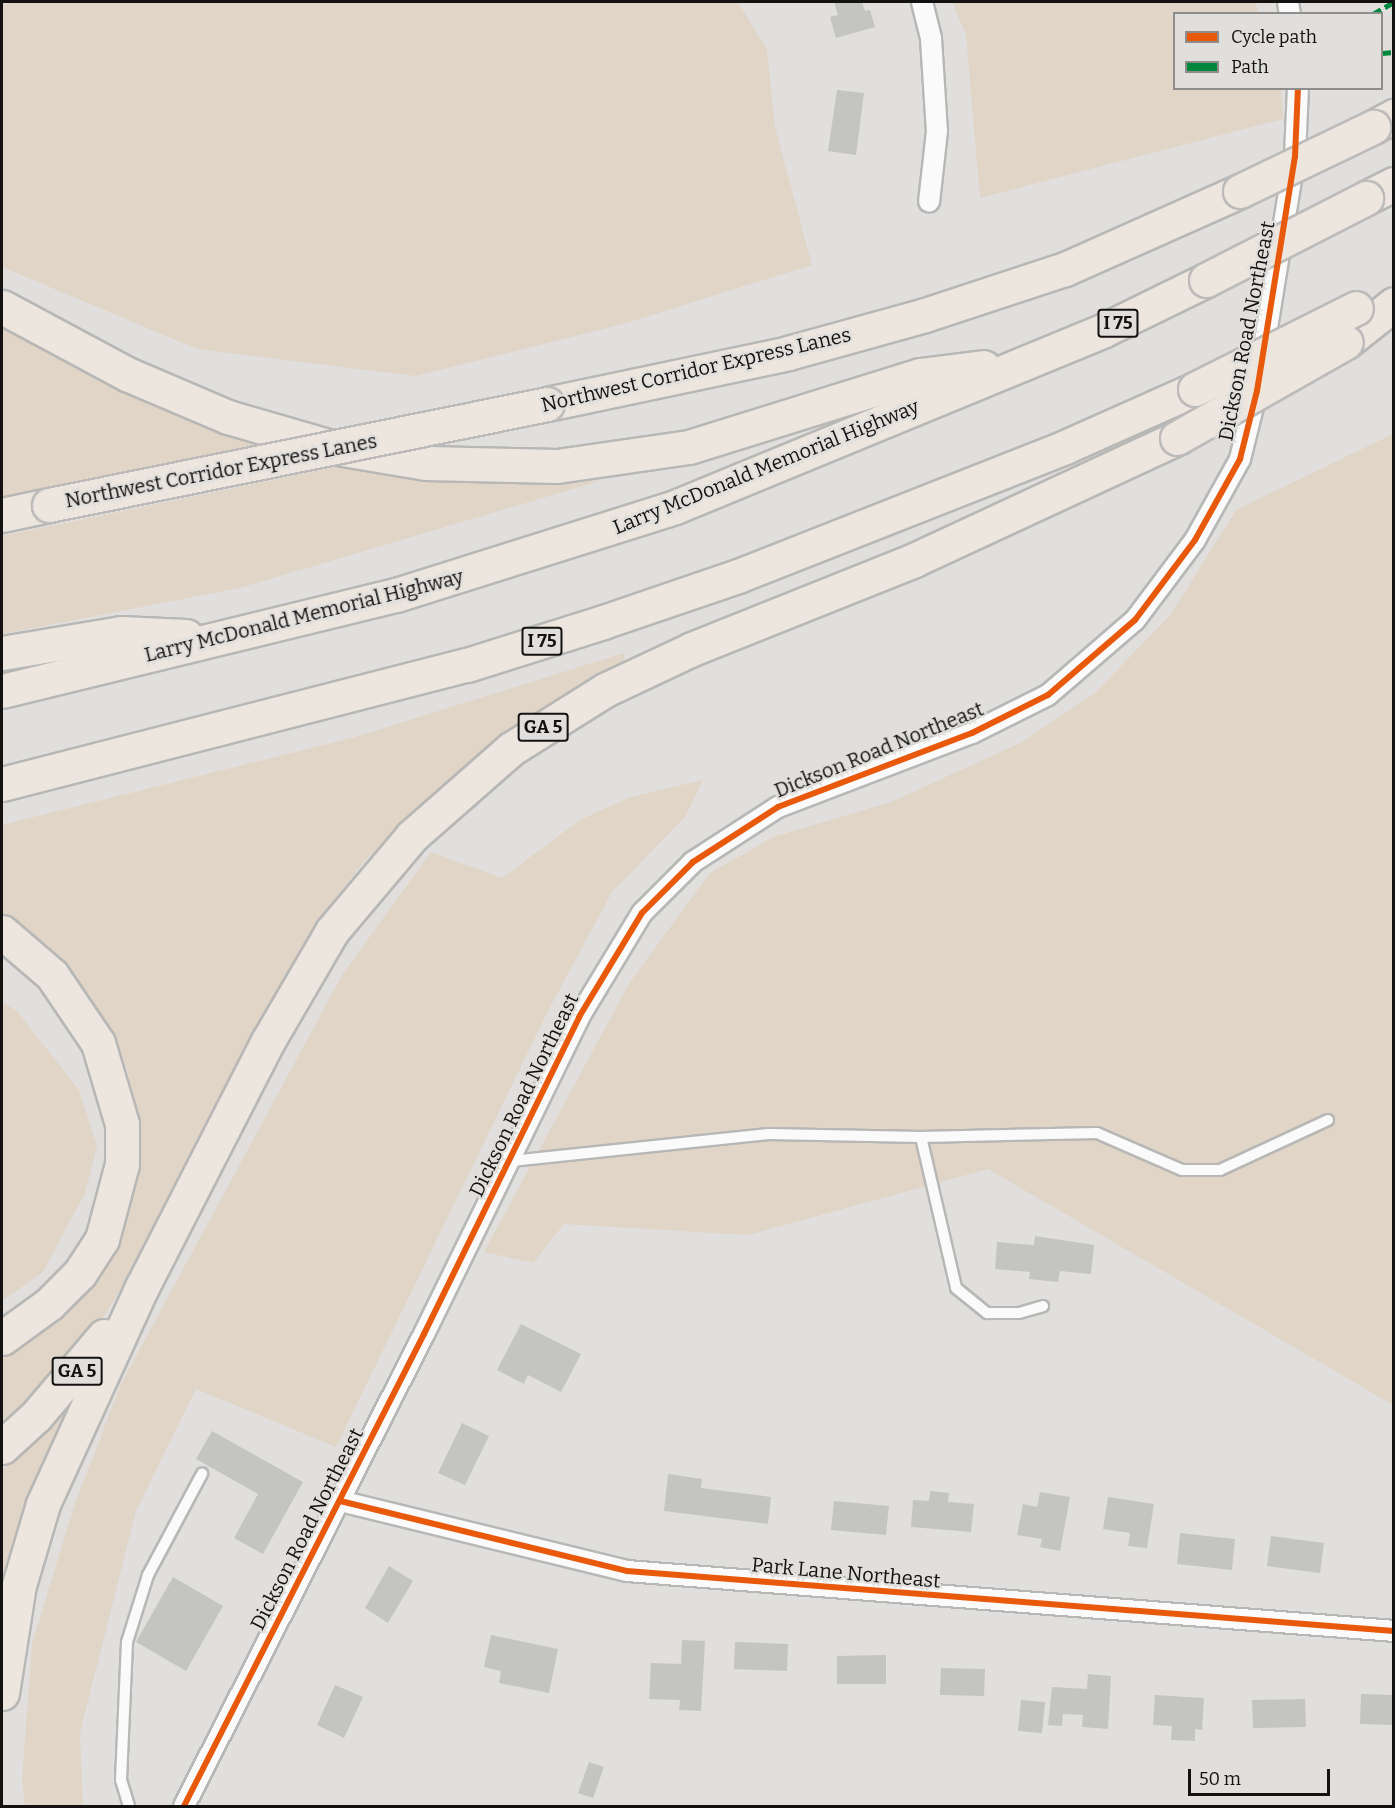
<!DOCTYPE html>
<html>
<head>
<meta charset="utf-8">
<style>
  body { margin:0 }
  #map { position:relative; width:1395px; height:1808px; overflow:hidden; background:#e0dfdd; font-family:Bitter,serif }
  div>[style] { position:absolute }
  [style*='--x'] { left:calc(var(--x)*1px); top:calc(var(--y)*1px); width:calc(var(--w)*1px); rotate:calc(var(--a)*1deg) }
  .green>* { inset:0; background:#e0d5c6 }
  .building>* { inset:0; background:#c4c4c2 }
  .roads { filter:drop-shadow(2px 0 #b7b7b5) drop-shadow(-2px 0 #b7b7b5) drop-shadow(0 2px #b7b7b5) drop-shadow(0 -2px #b7b7b5) }
  .lane>* { height:10px; margin:-5px; padding:0 5px; transform-origin:5px; border-radius:5px; background:#fafafa }
  .street>* { height:20px; margin:-10px; padding:0 10px; transform-origin:10px; border-radius:10px; background:#fafafa }
  .highway>* { height:33px; margin:-16.5px; padding:0 16.5px; transform-origin:16.5px; border-radius:16.5px; background:#ece6df }
  .bridges { filter:drop-shadow(2px 0 #bcbbba) drop-shadow(-2px 0 #bcbbba) drop-shadow(0 2px #bcbbba) drop-shadow(0 -2px #bcbbba) }
  .highway-bridge>* { height:33px; margin:-16.5px; padding:0 16.5px; transform-origin:16.5px; border-radius:16.5px; background:#ece6df }
  .quiet>* { height:4.5px; margin-top:-2.25px; transform-origin:0; background:repeating-linear-gradient(90deg,#00873e 0 9px,transparent 0 13.5px) }
  .cycleway>* { height:6px; margin:-3px; padding:0 3px; transform-origin:3px; border-radius:3px; background:#e8590c }
  span { translate:-50% -50%; white-space:nowrap; text-align:center; line-height:1.15; -webkit-text-stroke:4.5px #e1dfdc; paint-order:stroke }
  .shield-label span { padding:2px 4px; background:#e1dfdc; border:2px solid; border-radius:4px; -webkit-text-stroke-width:0 }
  .shield-label { font-size:18px; color:#131211; font-weight:700 }
  .street-label { font-size:20px; color:#131211 }
  .frame { position:absolute; inset:0; border:3px solid #131211; pointer-events:none }
  .legend { position:absolute; left:1173px; top:12px; width:210px; height:78px; box-sizing:border-box; background:#e1dfdc; border:2px solid #8f8d8b; margin:0; padding:8px 10px; list-style:none; font-size:18px; color:#131211 }
  .legend li { display:flex; align-items:center; gap:12px; height:30px }
  .legend b { width:30px; border:2px solid #8f8d8b }
  .scale { position:absolute; left:1188px; top:1769px; width:142px; height:27px; box-sizing:border-box; border:3px solid #131211; border-top:0; padding-left:8px; font-size:18px; line-height:21px; white-space:nowrap; color:#131211; -webkit-text-stroke:4px #e1dfdc; paint-order:stroke }
</style>
</head>
<body>
<div id="map">
  <div class="green">
    <i style="clip-path:polygon(2px 2px,738px 2px,767px 50px,775px 127px,812px 265px,623px 324px,416px 376px,197px 349px,2px 267px)"></i>
    <i style="clip-path:polygon(952px 2px,1255px 2px,1259px 13px,1174px 14px,1174px 88px,1281px 89px,1283px 119px,980px 198px,966px 35px)"></i>
    <i style="clip-path:polygon(2px 317px,191px 415px,258px 446px,2px 498px)"></i>
    <i style="clip-path:polygon(1393px 434px,1393px 1405px,988px 1169px,748px 1235px,564px 1224px,533px 1263px,484px 1252px,630px 982px,710px 873px,773px 837px,891px 802px,1020px 743px,1096px 692px,1171px 614px,1236px 510px)"></i>
    <i style="clip-path:polygon(346px 465px,485px 481px,600px 481px,240px 588px,2px 634px,2px 536px)"></i>
    <i style="clip-path:polygon(624px 653px,625px 660px,501px 735px,367px 858px,333px 901px,270px 1008px,138px 1261px,95px 1331px,2px 1432px,2px 1355px,17px 1347px,111px 1253px,127px 1210px,138px 1131px,128px 1072px,107px 1023px,77px 978px,47px 948px,2px 915px,2px 825px,355px 737px)"></i>
    <i style="clip-path:polygon(703px 780px,685px 817px,612px 892px,549px 1009px,336px 1447px,196px 1389px,136px 1511px,80px 1733px,83px 1806px,25px 1806px,22px 1779px,32px 1644px,74px 1506px,121px 1384px,342px 975px,431px 852px,502px 878px,580px 820px,630px 797px)"></i>
    <i style="clip-path:polygon(2px 1002px,17px 1011px,79px 1090px,97px 1146px,85px 1193px,43px 1272px,2px 1301px)"></i>
    <i style="clip-path:polygon(66px 1408px,74px 1415px,2px 1615px,2px 1470px)"></i>
  </div>
  <div class="building">
    <i style="clip-path:polygon(834px 2px,862px 2px,865px 11px,870px 10px,875px 27px,836px 38px,830px 17px,838px 15px)"></i>
    <i style="clip-path:polygon(837px 90px,864px 93px,856px 155px,828px 151px)"></i>
    <i style="clip-path:polygon(1035px 1236px,1094px 1245px,1091px 1274px,1060px 1271px,1058px 1282px,1029px 1279px,1030px 1272px,995px 1269px,997px 1242px,1034px 1245px)"></i>
    <i style="clip-path:polygon(521px 1324px,581px 1354px,561px 1392px,528px 1375px,524px 1384px,497px 1370px)"></i>
    <i style="clip-path:polygon(462px 1423px,489px 1436px,465px 1485px,438px 1473px)"></i>
    <i style="clip-path:polygon(212px 1431px,303px 1482px,263px 1554px,234px 1538px,258px 1494px,196px 1459px)"></i>
    <i style="clip-path:polygon(668px 1474px,702px 1479px,701px 1488px,771px 1497px,768px 1524px,664px 1511px)"></i>
    <i style="clip-path:polygon(930px 1491px,949px 1493px,948px 1502px,974px 1504px,971px 1532px,911px 1527px,913px 1500px,929px 1501px)"></i>
    <i style="clip-path:polygon(1040px 1492px,1070px 1497px,1060px 1551px,1040px 1547px,1042px 1539px,1017px 1535px,1023px 1504px,1037px 1507px)"></i>
    <i style="clip-path:polygon(1108px 1497px,1154px 1504px,1147px 1548px,1128px 1546px,1130px 1533px,1103px 1529px)"></i>
    <i style="clip-path:polygon(834px 1501px,889px 1506px,886px 1535px,831px 1530px)"></i>
    <i style="clip-path:polygon(1180px 1533px,1235px 1539px,1232px 1570px,1177px 1564px)"></i>
    <i style="clip-path:polygon(1271px 1536px,1324px 1543px,1320px 1573px,1267px 1566px)"></i>
    <i style="clip-path:polygon(389px 1566px,413px 1581px,388px 1623px,365px 1608px)"></i>
    <i style="clip-path:polygon(173px 1577px,223px 1606px,186px 1671px,136px 1642px)"></i>
    <i style="clip-path:polygon(491px 1635px,558px 1649px,549px 1693px,499px 1683px,501px 1671px,484px 1667px)"></i>
    <i style="clip-path:polygon(682px 1640px,705px 1641px,701px 1711px,679px 1710px,680px 1700px,649px 1699px,651px 1663px,681px 1664px)"></i>
    <i style="clip-path:polygon(735px 1642px,788px 1644px,787px 1671px,734px 1669px)"></i>
    <i style="clip-path:polygon(886px 1655px,886px 1684px,837px 1684px,837px 1656px)"></i>
    <i style="clip-path:polygon(941px 1668px,985px 1669px,984px 1696px,940px 1695px)"></i>
    <i style="clip-path:polygon(1088px 1674px,1111px 1676px,1108px 1729px,1082px 1727px,1083px 1715px,1063px 1714px,1062px 1726px,1048px 1725px,1052px 1687px,1087px 1689px)"></i>
    <i style="clip-path:polygon(335px 1685px,363px 1697px,344px 1738px,317px 1725px)"></i>
    <i style="clip-path:polygon(1361px 1694px,1394px 1695px,1394px 1725px,1360px 1724px)"></i>
    <i style="clip-path:polygon(1155px 1695px,1204px 1698px,1202px 1730px,1195px 1729px,1195px 1741px,1171px 1740px,1172px 1726px,1153px 1725px)"></i>
    <i style="clip-path:polygon(1305px 1699px,1306px 1727px,1253px 1728px,1252px 1700px)"></i>
    <i style="clip-path:polygon(1021px 1700px,1045px 1702px,1042px 1733px,1018px 1731px)"></i>
    <i style="clip-path:polygon(589px 1762px,604px 1767px,593px 1798px,578px 1793px)"></i>
  </div>
  <div class="roads">
    <div class="lane">
      <i style="--x:921;--y:1137;--w:155;--a:76.9"></i>
      <i style="--x:956;--y:1288;--w:40;--a:39"></i>
      <i style="--x:987;--y:1313;--w:32;--a:0"></i>
      <i style="--x:1019;--y:1313;--w:25;--a:-16"></i>
      <i style="--x:511;--y:1161;--w:259;--a:-6"></i>
      <i style="--x:769;--y:1134;--w:152;--a:1.1"></i>
      <i style="--x:921;--y:1137;--w:176;--a:-1.3"></i>
      <i style="--x:1097;--y:1133;--w:93;--a:23.5"></i>
      <i style="--x:1182;--y:1170;--w:38;--a:0"></i>
      <i style="--x:1220;--y:1170;--w:119;--a:-24.8"></i>
      <i style="--x:129;--y:1806;--w:27;--a:-107"></i>
      <i style="--x:121;--y:1780;--w:138;--a:-87.5"></i>
      <i style="--x:127;--y:1642;--w:70;--a:-72.6"></i>
      <i style="--x:148;--y:1575;--w:115;--a:-61.9"></i>
    </div>
    <div class="street">
      <i style="--x:922;--y:2;--w:38;--a:76"></i>
      <i style="--x:931;--y:39;--w:92;--a:86.3"></i>
      <i style="--x:937;--y:131;--w:71;--a:96.4"></i>
      <i style="--x:1288;--y:2;--w:12;--a:81"></i>
      <i style="--x:1262;--y:359;--w:206;--a:-80.8"></i>
      <i style="--x:1295;--y:156;--w:68;--a:-87.5"></i>
      <i style="--x:340;--y:1501;--w:295;--a:13.7"></i>
      <i style="--x:627;--y:1571;--w:769;--a:4.47"></i>
      <i style="--x:184;--y:1806;--w:530;--a:-63.05"></i>
      <i style="--x:424;--y:1334;--w:353;--a:-63.9"></i>
      <i style="--x:579;--y:1017;--w:122;--a:-58.8"></i>
      <i style="--x:642;--y:913;--w:72;--a:-45"></i>
      <i style="--x:693;--y:862;--w:101;--a:-32.9"></i>
      <i style="--x:778;--y:807;--w:208;--a:-20.9"></i>
      <i style="--x:972;--y:733;--w:85;--a:-26.6"></i>
      <i style="--x:1048;--y:695;--w:115;--a:-40.8"></i>
      <i style="--x:1135;--y:620;--w:100;--a:-53.1"></i>
      <i style="--x:1195;--y:540;--w:93;--a:-60.9"></i>
      <i style="--x:1240;--y:459;--w:70;--a:-76"></i>
    </div>
    <div class="highway">
      <i style="--x:1373;--y:127;--w:24;--a:-28"></i>
      <i style="--x:1366;--y:198;--w:31;--a:-27"></i>
      <i style="--x:2;--y:307;--w:142;--a:28.2"></i>
      <i style="--x:127;--y:374;--w:110;--a:23.1"></i>
      <i style="--x:228;--y:417;--w:107;--a:16.2"></i>
      <i style="--x:331;--y:447;--w:96;--a:9.6"></i>
      <i style="--x:426;--y:463;--w:131;--a:1.3"></i>
      <i style="--x:557;--y:466;--w:133;--a:-8.2"></i>
      <i style="--x:689;--y:447;--w:242;--a:-17.3"></i>
      <i style="--x:920;--y:375;--w:64;--a:-7.1"></i>
      <i style="--x:1346;--y:342;--w:61;--a:-38.4"></i>
      <i style="--x:547;--y:404;--w:246;--a:-11.9"></i>
      <i style="--x:788;--y:353;--w:142;--a:-15.5"></i>
      <i style="--x:925;--y:315;--w:147;--a:-18.2"></i>
      <i style="--x:1065;--y:269;--w:192;--a:-24"></i>
      <i style="--x:2;--y:515;--w:48;--a:-12"></i>
      <i style="--x:2;--y:653;--w:121;--a:-9.5"></i>
      <i style="--x:121;--y:633;--w:65;--a:2.6"></i>
      <i style="--x:2;--y:691;--w:406;--a:-13.7"></i>
      <i style="--x:396;--y:595;--w:293;--a:-17.5"></i>
      <i style="--x:675;--y:507;--w:464;--a:-22.4"></i>
      <i style="--x:1104;--y:330;--w:114;--a:-26.1"></i>
      <i style="--x:2;--y:784;--w:480;--a:-14.4"></i>
      <i style="--x:467;--y:665;--w:143;--a:-17.5"></i>
      <i style="--x:603;--y:622;--w:143;--a:-18.8"></i>
      <i style="--x:738;--y:576;--w:352;--a:-21.5"></i>
      <i style="--x:1065;--y:447;--w:142;--a:-24"></i>
      <i style="--x:2;--y:932;--w:66;--a:40.7"></i>
      <i style="--x:52;--y:975;--w:82;--a:55.9"></i>
      <i style="--x:98;--y:1043;--w:84;--a:73.5"></i>
      <i style="--x:122;--y:1124;--w:40;--a:90"></i>
      <i style="--x:122;--y:1164;--w:78;--a:104.9"></i>
      <i style="--x:102;--y:1239;--w:40;--a:122.9"></i>
      <i style="--x:80;--y:1273;--w:44;--a:135"></i>
      <i style="--x:49;--y:1304;--w:58;--a:144.1"></i>
      <i style="--x:2;--y:1447;--w:46;--a:-42.4"></i>
      <i style="--x:36;--y:1416;--w:105;--a:-49.6"></i>
      <i style="--x:2;--y:1693;--w:109;--a:-81.1"></i>
      <i style="--x:19;--y:1585;--w:84;--a:-73.5"></i>
      <i style="--x:43;--y:1504;--w:239;--a:-65.5"></i>
      <i style="--x:142;--y:1287;--w:276;--a:-62.9"></i>
      <i style="--x:268;--y:1041;--w:127;--a:-59.8"></i>
      <i style="--x:332;--y:931;--w:124;--a:-49.9"></i>
      <i style="--x:412;--y:836;--w:132;--a:-41.3"></i>
      <i style="--x:511;--y:749;--w:111;--a:-32.1"></i>
      <i style="--x:605;--y:690;--w:96;--a:-25.2"></i>
      <i style="--x:692;--y:649;--w:239;--a:-21.8"></i>
      <i style="--x:914;--y:560;--w:290;--a:-24.9"></i>
    </div>
  </div>
  <div class="bridges">
    <div class="highway-bridge">
      <i style="--x:1240;--y:191;--w:148;--a:-25.7"></i>
      <i style="--x:1206;--y:280;--w:180;--a:-27.1"></i>
      <i style="--x:1195;--y:389;--w:180;--a:-26.7"></i>
      <i style="--x:1177;--y:438;--w:194;--a:-29.6"></i>
      <i style="--x:49;--y:505;--w:508;--a:-11.46"></i>
    </div>
  </div>
  <div class="quiet">
    <i style="--x:1373;--y:14;--w:24;--a:-30"></i>
    <i style="--x:1382;--y:53;--w:12;--a:-5"></i>
  </div>
  <div class="cycleway">
    <i style="--x:340;--y:1501;--w:295;--a:13.7"></i>
    <i style="--x:627;--y:1571;--w:769;--a:4.47"></i>
    <i style="--x:184;--y:1806;--w:530;--a:-63.05"></i>
    <i style="--x:424;--y:1334;--w:353;--a:-63.9"></i>
    <i style="--x:579;--y:1017;--w:122;--a:-58.8"></i>
    <i style="--x:642;--y:913;--w:72;--a:-45"></i>
    <i style="--x:693;--y:862;--w:101;--a:-32.9"></i>
    <i style="--x:778;--y:807;--w:208;--a:-20.9"></i>
    <i style="--x:972;--y:733;--w:85;--a:-26.6"></i>
    <i style="--x:1048;--y:695;--w:115;--a:-40.8"></i>
    <i style="--x:1135;--y:620;--w:100;--a:-53.1"></i>
    <i style="--x:1195;--y:540;--w:93;--a:-60.9"></i>
    <i style="--x:1240;--y:459;--w:70;--a:-76"></i>
    <i style="--x:1257;--y:391;--w:238;--a:-80.8"></i>
    <i style="--x:1295;--y:156;--w:68;--a:-87.5"></i>
  </div>
  <div class="shield-label">
    <span style="left:1118px;top:323px">I 75</span>
    <span style="left:542px;top:641px">I 75</span>
    <span style="left:543px;top:727px">GA 5</span>
    <span style="left:77px;top:1371px">GA 5</span>
  </div>
  <div class="street-label">
    <span style="left:1247px;top:331px;rotate:-79deg">Dickson Road Northeast</span>
    <span style="left:696px;top:370px;rotate:-13deg">Northwest Corridor Express Lanes</span>
    <span style="left:766px;top:467px;rotate:-22deg">Larry McDonald Memorial Highway</span>
    <span style="left:221px;top:471px;rotate:-11deg">Northwest Corridor Express Lanes</span>
    <span style="left:304px;top:616px;rotate:-14deg">Larry McDonald Memorial Highway</span>
    <span style="left:879px;top:750px;rotate:-22deg">Dickson Road Northeast</span>
    <span style="left:524px;top:1095px;rotate:-64deg">Dickson Road Northeast</span>
    <span style="left:307px;top:1529px;rotate:-63deg">Dickson Road Northeast</span>
    <span style="left:846px;top:1573px;rotate:5deg">Park Lane Northeast</span>
  </div>
  <div class="frame"></div>
  <ul class="legend">
  <li><b style="height:8px;background:#e8590c"></b>Cycle path</li>
  <li><b style="height:8px;background:#00873e"></b>Path</li>
  </ul>
  <div class="scale">50 m</div>
</div>
</body>
</html>
